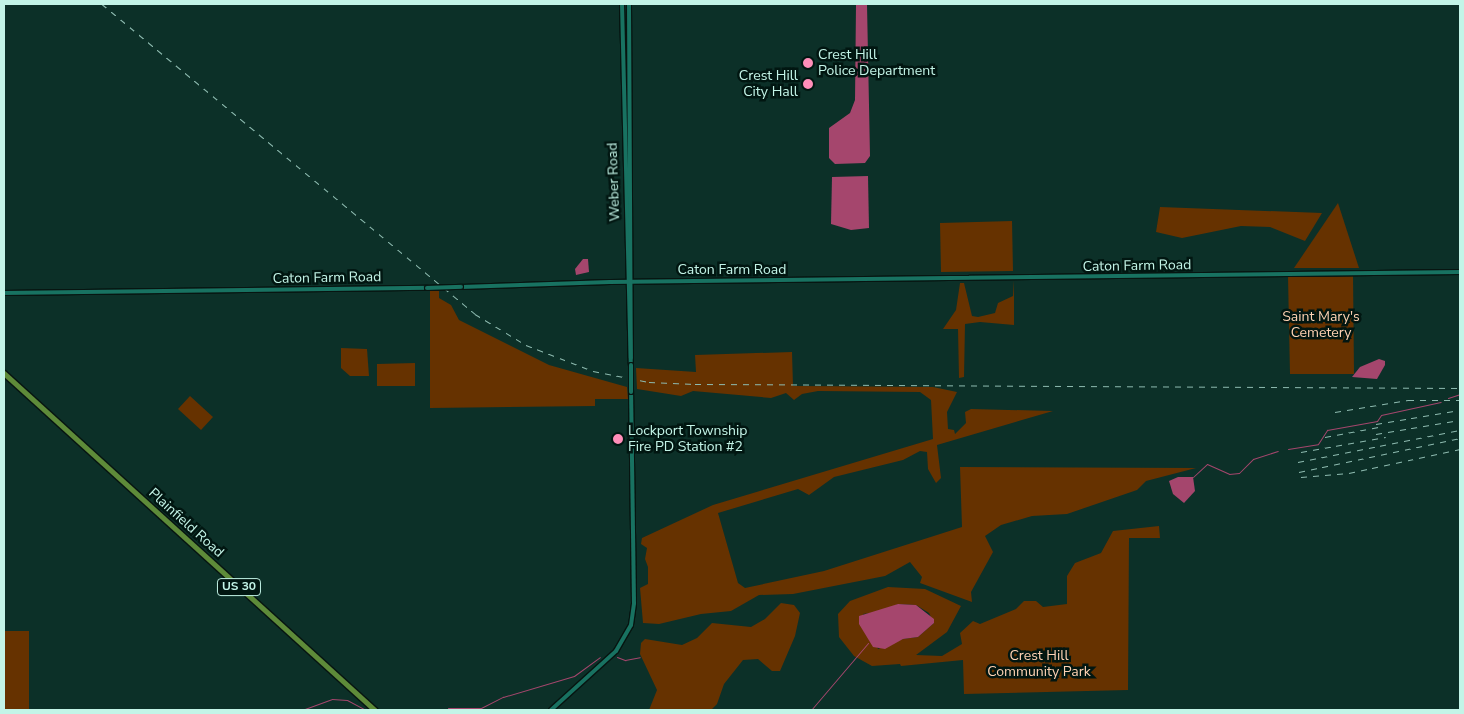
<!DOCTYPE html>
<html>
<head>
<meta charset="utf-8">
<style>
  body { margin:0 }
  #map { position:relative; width:1464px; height:714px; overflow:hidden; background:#0c3028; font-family:"Nunito Sans",sans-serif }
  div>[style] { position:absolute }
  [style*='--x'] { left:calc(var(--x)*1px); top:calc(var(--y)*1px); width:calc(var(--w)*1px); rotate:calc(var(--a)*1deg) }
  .green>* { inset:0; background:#663200 }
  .water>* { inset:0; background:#a5466d }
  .stream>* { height:1px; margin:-0.5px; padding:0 0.5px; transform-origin:0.5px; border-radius:0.5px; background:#a5466d }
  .roads { filter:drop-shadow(1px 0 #071511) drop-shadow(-1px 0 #071511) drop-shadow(0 1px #071511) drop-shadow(0 -1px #071511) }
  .tertiary>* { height:4px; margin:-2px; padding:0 2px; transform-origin:2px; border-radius:2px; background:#187261 }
  .secondary>* { height:4px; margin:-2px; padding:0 2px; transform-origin:2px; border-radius:2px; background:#187261 }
  .primary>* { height:4.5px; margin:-2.25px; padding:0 2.25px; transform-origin:2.25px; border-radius:2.25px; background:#5e8b39 }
  .rail>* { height:1px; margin-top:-0.5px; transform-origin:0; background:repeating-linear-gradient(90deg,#8dbaaf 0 6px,transparent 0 12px) }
  .bridges { filter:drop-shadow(1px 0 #071511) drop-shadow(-1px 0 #071511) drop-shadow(0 1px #071511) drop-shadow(0 -1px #071511) }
  .tertiary-bridge>* { height:4px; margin:-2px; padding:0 2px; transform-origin:2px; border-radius:2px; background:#187261 }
  .secondary-bridge>* { height:4px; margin:-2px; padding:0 2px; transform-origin:2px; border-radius:2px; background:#187261 }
  .dots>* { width:14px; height:14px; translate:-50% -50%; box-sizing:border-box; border:2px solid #011611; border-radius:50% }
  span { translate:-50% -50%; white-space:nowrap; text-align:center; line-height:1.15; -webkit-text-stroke:5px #011611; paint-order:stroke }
  .shield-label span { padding:1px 4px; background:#011611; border:1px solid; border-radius:4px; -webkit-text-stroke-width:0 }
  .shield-label { font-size:12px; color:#c3f4e7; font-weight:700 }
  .poi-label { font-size:14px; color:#c3f4e7 }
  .left { translate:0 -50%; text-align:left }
  .right { translate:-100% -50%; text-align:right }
  .street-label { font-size:14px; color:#c3f4e7 }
  .park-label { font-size:14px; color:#fed2b3 }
  .frame { position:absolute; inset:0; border:5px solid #c3f4e7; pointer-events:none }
</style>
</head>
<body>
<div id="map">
  <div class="green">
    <i style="clip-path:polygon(1338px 203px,1359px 268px,1294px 268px)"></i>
    <i style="clip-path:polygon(1160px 207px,1322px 213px,1305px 241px,1270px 227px,1241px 226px,1182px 238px,1156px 232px)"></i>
    <i style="clip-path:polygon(1012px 221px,1013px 271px,941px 272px,940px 223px)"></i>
    <i style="clip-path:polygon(1353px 275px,1354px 374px,1290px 374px,1288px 276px)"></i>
    <i style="clip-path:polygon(1014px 280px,1014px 325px,980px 322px,965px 324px,964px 377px,959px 378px,958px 329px,943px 329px,956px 310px,960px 283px,964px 283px,972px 316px,978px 317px,995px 313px,998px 303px,1013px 296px)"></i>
    <i style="clip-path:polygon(430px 291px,439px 291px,439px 298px,451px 305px,459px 320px,549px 365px,627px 387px,628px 399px,595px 399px,595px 406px,430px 408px)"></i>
    <i style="clip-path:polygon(341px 348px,367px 349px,369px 376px,350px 376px,341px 368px)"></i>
    <i style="clip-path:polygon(792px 352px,793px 386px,933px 387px,957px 392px,947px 412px,948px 429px,954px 430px,955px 434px,966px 423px,965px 412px,971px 409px,1053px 411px,937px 445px,941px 478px,936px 483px,928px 469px,927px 452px,920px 451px,903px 460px,834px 477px,809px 495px,798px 489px,718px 513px,738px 583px,745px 588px,824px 571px,962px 527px,960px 467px,1196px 468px,1146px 481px,1137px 490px,1067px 514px,1032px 516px,1001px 525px,985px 536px,993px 552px,971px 592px,972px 602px,920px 583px,922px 577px,910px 562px,885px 576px,793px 594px,759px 595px,731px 611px,701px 614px,659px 624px,643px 623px,640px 588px,648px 584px,648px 567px,645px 559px,647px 548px,641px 544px,642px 538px,713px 505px,933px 439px,931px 400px,920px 392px,818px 391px,802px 394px,794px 400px,786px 393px,771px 398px,693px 391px,681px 396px,637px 389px,636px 368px,696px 372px,695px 355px)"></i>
    <i style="clip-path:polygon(415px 363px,415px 386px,377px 386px,377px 364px)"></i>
    <i style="clip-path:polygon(190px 396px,213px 417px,201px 430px,178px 409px)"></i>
    <i style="clip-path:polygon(evenodd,1159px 526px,1160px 538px,1129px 538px,1128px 690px,964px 694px,963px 660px,901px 666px,900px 664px,872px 666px,854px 656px,839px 637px,838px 614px,850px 601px,888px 587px,925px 589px,961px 606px,947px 632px,916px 655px,942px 656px,962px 644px,960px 633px,973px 621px,980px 624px,1016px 609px,1024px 601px,1036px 601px,1043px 607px,1067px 604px,1067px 576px,1075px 563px,1101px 553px,1113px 531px,1159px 526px,898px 604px,916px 605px,929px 613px,934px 623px,918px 637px,903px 639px,878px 649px,863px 614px,884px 611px,898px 604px)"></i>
    <i style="clip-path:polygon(781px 603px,794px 605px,800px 613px,795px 636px,780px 671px,772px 671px,758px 659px,743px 660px,724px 684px,717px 704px,711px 710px,649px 710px,657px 690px,640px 654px,641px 643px,645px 639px,682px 645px,697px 638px,712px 623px,751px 627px,765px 619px)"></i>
    <i style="clip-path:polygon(4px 631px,29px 631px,29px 710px,4px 710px)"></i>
  </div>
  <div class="water">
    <i style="clip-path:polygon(856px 4px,867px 4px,870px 156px,865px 163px,835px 164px,829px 158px,829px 128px,850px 113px,855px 100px)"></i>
    <i style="clip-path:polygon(868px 176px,869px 228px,851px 230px,831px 224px,832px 177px)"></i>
    <i style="clip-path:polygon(588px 259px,589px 272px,576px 275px,575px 269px,583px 259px)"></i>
    <i style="clip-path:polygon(1379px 359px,1385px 361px,1385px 365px,1377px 379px,1352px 377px,1360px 367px)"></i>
    <i style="clip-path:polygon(1193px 477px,1195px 491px,1184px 503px,1173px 494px,1169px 481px,1178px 477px)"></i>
    <i style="clip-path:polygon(898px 604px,916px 605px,934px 619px,934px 623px,918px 637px,903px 639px,885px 649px,873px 647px,859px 624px,859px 616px)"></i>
  </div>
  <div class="stream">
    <i style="--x:1448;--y:398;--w:13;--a:-18"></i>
    <i style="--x:1288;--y:449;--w:30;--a:-9"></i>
    <i style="--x:1318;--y:444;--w:17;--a:-57"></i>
    <i style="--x:1327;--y:430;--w:51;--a:-10.2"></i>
    <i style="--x:1377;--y:421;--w:7;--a:-56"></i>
    <i style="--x:1381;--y:415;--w:61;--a:-12.2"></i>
    <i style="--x:1193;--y:477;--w:19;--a:-43"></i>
    <i style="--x:1207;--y:464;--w:24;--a:24"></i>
    <i style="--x:1229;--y:474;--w:10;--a:-6"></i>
    <i style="--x:1239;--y:473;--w:20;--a:-45"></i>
    <i style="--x:1253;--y:459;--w:26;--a:-18"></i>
    <i style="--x:617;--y:657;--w:9;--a:21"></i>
    <i style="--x:625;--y:660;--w:15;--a:-11"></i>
    <i style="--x:448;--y:708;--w:33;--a:0"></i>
    <i style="--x:481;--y:708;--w:25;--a:-27"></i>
    <i style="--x:503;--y:697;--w:74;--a:-16.5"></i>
    <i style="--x:574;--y:676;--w:32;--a:-36"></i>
    <i style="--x:302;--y:710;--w:32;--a:-20"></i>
    <i style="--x:332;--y:699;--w:15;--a:4"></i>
    <i style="--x:347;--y:700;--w:21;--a:28"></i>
    <i style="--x:811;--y:710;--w:88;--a:-49.6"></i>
  </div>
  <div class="roads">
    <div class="tertiary">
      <i style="--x:461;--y:287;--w:149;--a:-1.9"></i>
      <i style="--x:610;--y:282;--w:850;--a:-0.67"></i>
      <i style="--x:4;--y:293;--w:423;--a:-0.7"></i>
    </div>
    <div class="secondary">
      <i style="--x:622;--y:4;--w:361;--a:88.6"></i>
      <i style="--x:629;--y:4;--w:354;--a:89.7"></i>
      <i style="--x:551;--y:710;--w:88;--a:-42.2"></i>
      <i style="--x:616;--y:651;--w:30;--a:-60"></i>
      <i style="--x:631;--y:625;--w:22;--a:-82"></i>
      <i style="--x:634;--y:603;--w:211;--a:-90.8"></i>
    </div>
    <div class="primary">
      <i style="--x:4;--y:373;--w:501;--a:42.25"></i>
    </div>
  </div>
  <div class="rail">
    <i style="--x:102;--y:4;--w:485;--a:39.7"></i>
    <i style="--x:475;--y:314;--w:60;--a:31.3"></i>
    <i style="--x:526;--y:345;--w:72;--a:21.2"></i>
    <i style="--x:593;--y:371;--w:57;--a:11.1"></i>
    <i style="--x:649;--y:382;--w:46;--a:2.5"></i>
    <i style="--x:695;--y:384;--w:765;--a:0.3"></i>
    <i style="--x:1335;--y:412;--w:74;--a:-9.3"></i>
    <i style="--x:1408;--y:400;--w:52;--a:0"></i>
    <i style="--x:1376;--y:424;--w:85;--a:-9.5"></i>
    <i style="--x:1376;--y:434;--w:85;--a:-9.5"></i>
    <i style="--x:1325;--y:437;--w:60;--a:-10.6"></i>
    <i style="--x:1301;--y:452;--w:86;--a:-10"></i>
    <i style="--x:1298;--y:462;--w:165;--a:-11.2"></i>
    <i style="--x:1299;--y:472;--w:165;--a:-11.9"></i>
    <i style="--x:1301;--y:477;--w:48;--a:-4.8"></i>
    <i style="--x:1349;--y:473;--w:114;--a:-12.2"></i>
  </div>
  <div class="bridges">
    <div class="tertiary-bridge">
      <i style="--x:427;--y:288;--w:34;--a:-2"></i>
    </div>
    <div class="secondary-bridge">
      <i style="--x:631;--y:365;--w:27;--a:90"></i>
    </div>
  </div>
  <div class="dots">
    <i style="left:808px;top:63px;background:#ff8eb9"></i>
    <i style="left:808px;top:84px;background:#ff8eb9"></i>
    <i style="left:618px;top:439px;background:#ff8eb9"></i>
  </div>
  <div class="shield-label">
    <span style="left:239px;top:587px">US 30</span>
  </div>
  <div class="poi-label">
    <span class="left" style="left:818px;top:63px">Crest Hill<br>Police Department</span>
    <span class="right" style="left:798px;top:84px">Crest Hill<br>City Hall</span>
    <span class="left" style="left:628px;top:439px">Lockport Township<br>Fire PD Station #2</span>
  </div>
  <div class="street-label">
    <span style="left:614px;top:182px;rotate:-92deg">Weber Road</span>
    <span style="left:1137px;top:266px;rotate:-1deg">Caton Farm Road</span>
    <span style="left:732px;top:270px">Caton Farm Road</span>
    <span style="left:327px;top:278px;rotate:-1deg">Caton Farm Road</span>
    <span style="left:186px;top:523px;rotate:42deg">Plainfield Road</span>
  </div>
  <div class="park-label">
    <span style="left:1321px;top:325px">Saint Mary's<br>Cemetery</span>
    <span style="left:1039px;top:664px">Crest Hill<br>Community Park</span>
  </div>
  <div class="frame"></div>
</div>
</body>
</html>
